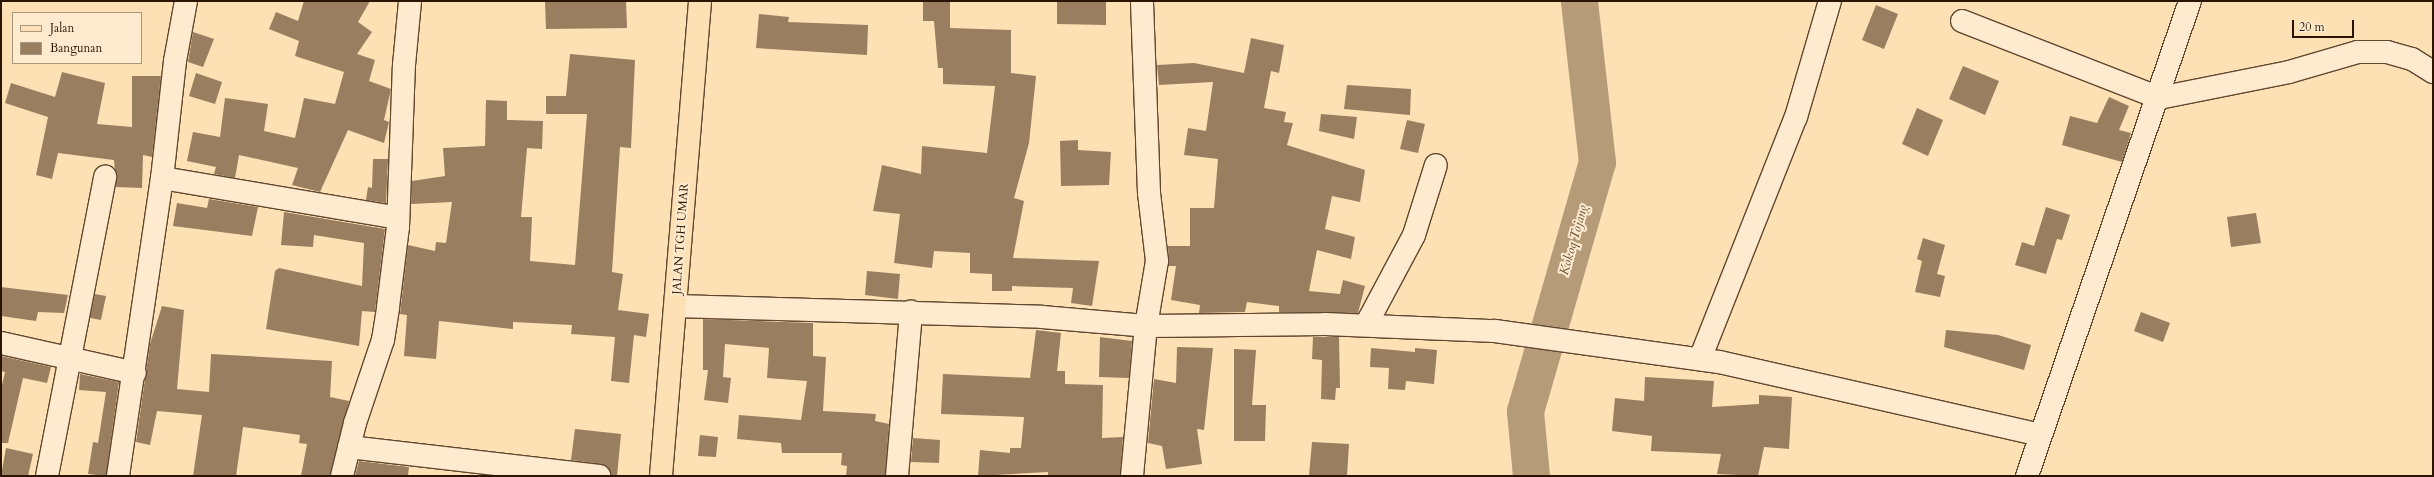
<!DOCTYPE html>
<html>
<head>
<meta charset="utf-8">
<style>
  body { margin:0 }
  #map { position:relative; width:2434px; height:477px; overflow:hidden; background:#fee0b5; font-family:Cardo,serif }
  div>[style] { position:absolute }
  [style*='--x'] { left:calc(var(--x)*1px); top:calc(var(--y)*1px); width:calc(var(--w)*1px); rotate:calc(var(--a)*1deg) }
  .river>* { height:37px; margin:-18.5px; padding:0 18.5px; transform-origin:18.5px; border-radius:18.5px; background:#b69b78 }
  .building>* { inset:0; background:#997e5f }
  .roads { filter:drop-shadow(1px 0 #60472e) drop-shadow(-1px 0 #60472e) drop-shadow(0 1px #60472e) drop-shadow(0 -1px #60472e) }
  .minor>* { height:22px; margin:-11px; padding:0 11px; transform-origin:11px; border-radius:11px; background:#feebcf }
  .major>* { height:22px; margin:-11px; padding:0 11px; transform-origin:11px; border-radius:11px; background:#fee0b5 }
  span { translate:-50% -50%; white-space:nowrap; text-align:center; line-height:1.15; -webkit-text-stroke:4px #feebcf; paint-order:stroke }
  .street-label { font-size:12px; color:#2b1401 }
  .water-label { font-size:13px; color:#634a31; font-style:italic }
  .frame { position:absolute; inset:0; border:2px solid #2b1401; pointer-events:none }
  .legend { position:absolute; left:12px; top:12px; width:130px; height:52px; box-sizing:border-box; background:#feebcf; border:1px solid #aa957d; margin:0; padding:5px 7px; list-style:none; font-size:12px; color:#2b1401 }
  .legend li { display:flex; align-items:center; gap:8px; height:20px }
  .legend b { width:20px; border:1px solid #aa957d }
  .scale { position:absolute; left:2292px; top:20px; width:62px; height:18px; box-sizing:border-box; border:2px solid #2b1401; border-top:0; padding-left:5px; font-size:12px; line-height:14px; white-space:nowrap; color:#2b1401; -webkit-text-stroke:3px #feebcf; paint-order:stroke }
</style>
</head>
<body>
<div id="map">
  <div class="river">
    <i style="--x:1531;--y:476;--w:65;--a:-95.3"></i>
    <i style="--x:1525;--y:411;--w:259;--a:-73.9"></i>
    <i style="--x:1597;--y:162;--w:162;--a:-96.4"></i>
  </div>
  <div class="building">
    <i style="clip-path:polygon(304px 1px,370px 1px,358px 22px,372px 32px,357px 54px,375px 60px,369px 81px,391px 89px,384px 120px,389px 122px,384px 143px,348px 130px,320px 192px,292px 185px,298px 168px,239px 155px,235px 178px,214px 174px,216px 167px,187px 161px,193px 132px,220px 137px,225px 98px,268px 104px,264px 131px,295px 138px,304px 98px,335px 104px,344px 72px,295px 56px,299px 41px,269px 29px,276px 12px,298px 21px)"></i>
    <i style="clip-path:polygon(545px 1px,626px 1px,627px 28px,546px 29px)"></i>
    <i style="clip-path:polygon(923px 1px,950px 2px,950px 28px,1011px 30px,1011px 73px,1036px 76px,1029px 143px,1014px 198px,1024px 201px,1013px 258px,1099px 261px,1092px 306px,1071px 303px,1073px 288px,1012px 286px,1012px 291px,992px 291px,992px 274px,970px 273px,970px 253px,934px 251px,932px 268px,894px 263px,900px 214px,873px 211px,882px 165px,921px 174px,922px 146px,987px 153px,995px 86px,943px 84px,943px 68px,938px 68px,934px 21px,923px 21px)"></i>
    <i style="clip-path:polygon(1057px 1px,1106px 1px,1106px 25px,1057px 24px)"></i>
    <i style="clip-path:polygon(1876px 5px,1898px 14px,1884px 49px,1862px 40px)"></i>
    <i style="clip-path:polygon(759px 14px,789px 17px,788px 22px,868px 25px,867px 55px,756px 48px)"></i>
    <i style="clip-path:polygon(193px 32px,214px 39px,203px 67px,188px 62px)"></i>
    <i style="clip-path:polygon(1251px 38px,1284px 45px,1279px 73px,1271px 71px,1264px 108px,1286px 112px,1284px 122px,1293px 123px,1287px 145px,1365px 170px,1360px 202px,1332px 196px,1325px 229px,1355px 237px,1351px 259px,1317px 250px,1309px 291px,1340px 294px,1343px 280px,1365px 286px,1358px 313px,1279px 312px,1279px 306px,1247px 302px,1245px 312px,1199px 313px,1200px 305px,1171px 300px,1176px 266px,1169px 266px,1168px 246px,1190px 246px,1190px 208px,1214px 208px,1218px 159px,1184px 155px,1188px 128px,1206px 131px,1213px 82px,1159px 85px,1157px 65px,1194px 63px,1244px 73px)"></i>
    <i style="clip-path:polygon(570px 54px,635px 60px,631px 148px,620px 147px,612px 272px,623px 274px,618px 310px,649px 314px,646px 337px,634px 335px,629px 383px,611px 381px,615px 337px,571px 334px,572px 325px,513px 322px,513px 329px,439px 321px,436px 359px,404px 356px,407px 315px,400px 314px,408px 245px,435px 251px,436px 242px,446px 243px,452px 202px,411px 204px,412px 181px,445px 176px,443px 148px,485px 146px,486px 100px,507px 101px,507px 120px,543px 121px,542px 149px,527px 148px,521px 217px,532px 217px,530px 261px,575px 265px,587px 114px,546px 114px,546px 96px,566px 96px)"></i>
    <i style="clip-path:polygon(1963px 66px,1999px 81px,1985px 115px,1949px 99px)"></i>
    <i style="clip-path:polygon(62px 72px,105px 83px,97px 124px,132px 127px,132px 76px,161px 76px,152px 157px,143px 155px,142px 188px,116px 187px,114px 160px,58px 153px,52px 179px,36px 175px,48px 117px,5px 103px,11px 83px,55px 97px)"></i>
    <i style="clip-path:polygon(196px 73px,222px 82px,215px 104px,189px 96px)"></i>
    <i style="clip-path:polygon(1347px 85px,1411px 89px,1410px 115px,1344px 109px)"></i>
    <i style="clip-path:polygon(2109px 97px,2129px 106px,2119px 130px,2131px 133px,2122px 162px,2062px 145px,2070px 116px,2097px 123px)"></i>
    <i style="clip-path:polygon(1917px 108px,1943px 120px,1928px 156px,1902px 144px)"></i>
    <i style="clip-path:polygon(1321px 114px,1357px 117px,1354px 139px,1319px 131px)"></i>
    <i style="clip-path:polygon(1407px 120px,1425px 124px,1418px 153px,1400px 149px)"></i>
    <i style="clip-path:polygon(1078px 140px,1078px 150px,1111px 152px,1109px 185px,1061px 186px,1060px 141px)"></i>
    <i style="clip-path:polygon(373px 159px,388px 159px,386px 203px,366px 200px,368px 187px,372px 188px)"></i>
    <i style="clip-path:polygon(209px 199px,258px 207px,252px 236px,173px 226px,177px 203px,207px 208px)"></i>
    <i style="clip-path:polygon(2046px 207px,2070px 215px,2062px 240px,2057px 239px,2046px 274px,2015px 265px,2022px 242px,2034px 246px)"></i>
    <i style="clip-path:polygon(284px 212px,385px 229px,375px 312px,362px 311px,359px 346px,266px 329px,275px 271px,279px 268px,362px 286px,364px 243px,314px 235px,313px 247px,281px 245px)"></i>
    <i style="clip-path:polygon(2256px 213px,2261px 243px,2231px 247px,2227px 217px)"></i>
    <i style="clip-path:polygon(1923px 238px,1945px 245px,1937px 274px,1945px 276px,1940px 297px,1915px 292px,1922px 261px,1917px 259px)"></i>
    <i style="clip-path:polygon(867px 271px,900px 274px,898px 299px,865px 295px)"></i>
    <i style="clip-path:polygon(1px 287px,68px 295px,64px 313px,38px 312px,36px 321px,1px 316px)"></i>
    <i style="clip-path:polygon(95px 294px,106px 296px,101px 320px,90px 318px)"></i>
    <i style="clip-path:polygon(162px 306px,184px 310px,177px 389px,209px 392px,211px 354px,332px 361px,330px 397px,349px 401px,330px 476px,301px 476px,307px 444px,299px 443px,300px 435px,243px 427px,236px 476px,193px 476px,202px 415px,157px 411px,150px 445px,136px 442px,150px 344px)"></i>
    <i style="clip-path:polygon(2141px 312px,2170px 323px,2163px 342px,2134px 331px)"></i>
    <i style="clip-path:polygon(703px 319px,813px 323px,813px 356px,826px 357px,823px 411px,876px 414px,875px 421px,889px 424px,885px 476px,846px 476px,847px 466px,841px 465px,842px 453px,782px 453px,781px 443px,737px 439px,739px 415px,801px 420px,807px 381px,767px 378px,769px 348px,725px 344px,723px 377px,731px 378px,728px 403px,704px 400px,708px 370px,703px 370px)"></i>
    <i style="clip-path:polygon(1036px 330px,1061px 333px,1057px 371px,1065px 371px,1065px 384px,1103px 385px,1102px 438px,1123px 437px,1120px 476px,1048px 476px,1048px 472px,978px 476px,980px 450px,1010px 453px,1010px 448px,1021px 448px,1024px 417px,941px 414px,943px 374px,1030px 378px)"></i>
    <i style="clip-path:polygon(1946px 330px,1998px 335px,2031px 345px,2024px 370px,1944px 347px)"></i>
    <i style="clip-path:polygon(1100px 337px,1132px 341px,1129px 378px,1099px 377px)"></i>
    <i style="clip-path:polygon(1313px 337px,1339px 337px,1340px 388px,1336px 388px,1335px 400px,1321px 399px,1322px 360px,1312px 359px)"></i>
    <i style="clip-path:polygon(1177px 347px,1213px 348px,1204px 430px,1197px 429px,1202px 464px,1166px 469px,1162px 446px,1148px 443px,1154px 379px,1176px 383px)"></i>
    <i style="clip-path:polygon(1371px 348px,1415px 352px,1415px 348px,1437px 350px,1434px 384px,1406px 381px,1405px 390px,1388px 389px,1389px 368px,1370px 367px)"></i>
    <i style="clip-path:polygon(1234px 349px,1256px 350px,1252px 405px,1266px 405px,1265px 441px,1234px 441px)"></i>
    <i style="clip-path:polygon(1px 356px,51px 367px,47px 383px,23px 378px,8px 443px,1px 443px,1px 389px,5px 372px,1px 371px)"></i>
    <i style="clip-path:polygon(80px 374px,119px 382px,106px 476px,88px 474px,93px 442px,98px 443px,106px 392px,79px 390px)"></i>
    <i style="clip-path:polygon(1645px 377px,1714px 381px,1712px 407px,1759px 404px,1759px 395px,1792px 397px,1789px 449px,1764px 447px,1758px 476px,1717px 474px,1721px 454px,1651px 451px,1652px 436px,1612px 431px,1615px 398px,1644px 401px)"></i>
    <i style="clip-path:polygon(575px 429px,621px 434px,617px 476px,611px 476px,607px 466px,601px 464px,571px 460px)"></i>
    <i style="clip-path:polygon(700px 435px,718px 437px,716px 457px,698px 456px)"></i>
    <i style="clip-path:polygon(913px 438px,940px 440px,939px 463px,911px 462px)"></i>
    <i style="clip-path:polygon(1312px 442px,1349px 444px,1347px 476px,1309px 476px)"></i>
    <i style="clip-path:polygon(6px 448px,33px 454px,28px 476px,1px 476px)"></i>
    <i style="clip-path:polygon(359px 461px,409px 467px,408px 476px,355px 476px)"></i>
  </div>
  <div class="roads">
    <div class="minor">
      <i style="--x:186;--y:1;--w:61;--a:100.4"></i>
      <i style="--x:175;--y:61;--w:118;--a:96.3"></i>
      <i style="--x:162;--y:178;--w:239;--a:9.6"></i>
      <i style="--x:1962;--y:21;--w:212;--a:21.3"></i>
      <i style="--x:2159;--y:98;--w:133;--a:-11.3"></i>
      <i style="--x:2289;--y:72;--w:72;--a:-16.2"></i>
      <i style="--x:2358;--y:52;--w:29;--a:0"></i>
      <i style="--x:2387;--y:52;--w:26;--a:16"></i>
      <i style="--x:2412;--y:59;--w:25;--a:32"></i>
      <i style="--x:676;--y:306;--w:366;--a:1.7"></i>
      <i style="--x:1042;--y:317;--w:104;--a:4.9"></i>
      <i style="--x:1146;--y:326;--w:179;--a:-0.6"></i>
      <i style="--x:1325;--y:324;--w:170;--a:2.4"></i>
      <i style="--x:1495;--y:331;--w:226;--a:7.9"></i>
      <i style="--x:1719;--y:362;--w:329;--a:12.8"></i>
      <i style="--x:1366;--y:325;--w:102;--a:-61.9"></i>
      <i style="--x:1414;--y:235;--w:73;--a:-72.6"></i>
      <i style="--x:1;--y:343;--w:137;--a:12.6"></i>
      <i style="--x:1700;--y:359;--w:260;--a:-68.4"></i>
      <i style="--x:1796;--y:117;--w:121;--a:-73.7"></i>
      <i style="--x:349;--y:447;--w:252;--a:6.6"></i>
      <i style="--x:47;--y:476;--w:305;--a:-79"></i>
      <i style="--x:118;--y:476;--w:301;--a:-81.6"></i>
      <i style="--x:342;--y:476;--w:55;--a:-76.2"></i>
      <i style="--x:355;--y:423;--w:88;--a:-71.4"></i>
      <i style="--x:383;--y:340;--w:33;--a:-81"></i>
      <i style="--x:388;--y:307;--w:81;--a:-82.9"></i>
      <i style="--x:398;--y:227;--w:162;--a:-87.9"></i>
      <i style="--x:404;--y:65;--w:64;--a:-84.6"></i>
      <i style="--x:897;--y:476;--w:165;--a:-85.1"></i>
      <i style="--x:1132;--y:476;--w:151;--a:-84.7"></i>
      <i style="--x:1146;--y:326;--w:66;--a:-80.4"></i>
      <i style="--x:1157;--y:261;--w:68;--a:-96.7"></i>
      <i style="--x:1149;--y:193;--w:192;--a:-92.1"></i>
      <i style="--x:2027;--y:476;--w:502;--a:-71.06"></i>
    </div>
    <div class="major">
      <i style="--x:661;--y:476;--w:477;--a:-85.3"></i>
    </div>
  </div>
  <div class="street-label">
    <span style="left:681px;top:239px;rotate:-86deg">JALAN TGH UMAR</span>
  </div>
  <div class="water-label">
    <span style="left:1574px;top:240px;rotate:-74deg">Kokoq Tojang</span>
  </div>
  <div class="frame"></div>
  <ul class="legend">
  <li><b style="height:5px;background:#fee0b5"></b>Jalan</li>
  <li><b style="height:11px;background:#997e5f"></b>Bangunan</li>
  </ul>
  <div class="scale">20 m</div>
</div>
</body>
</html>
